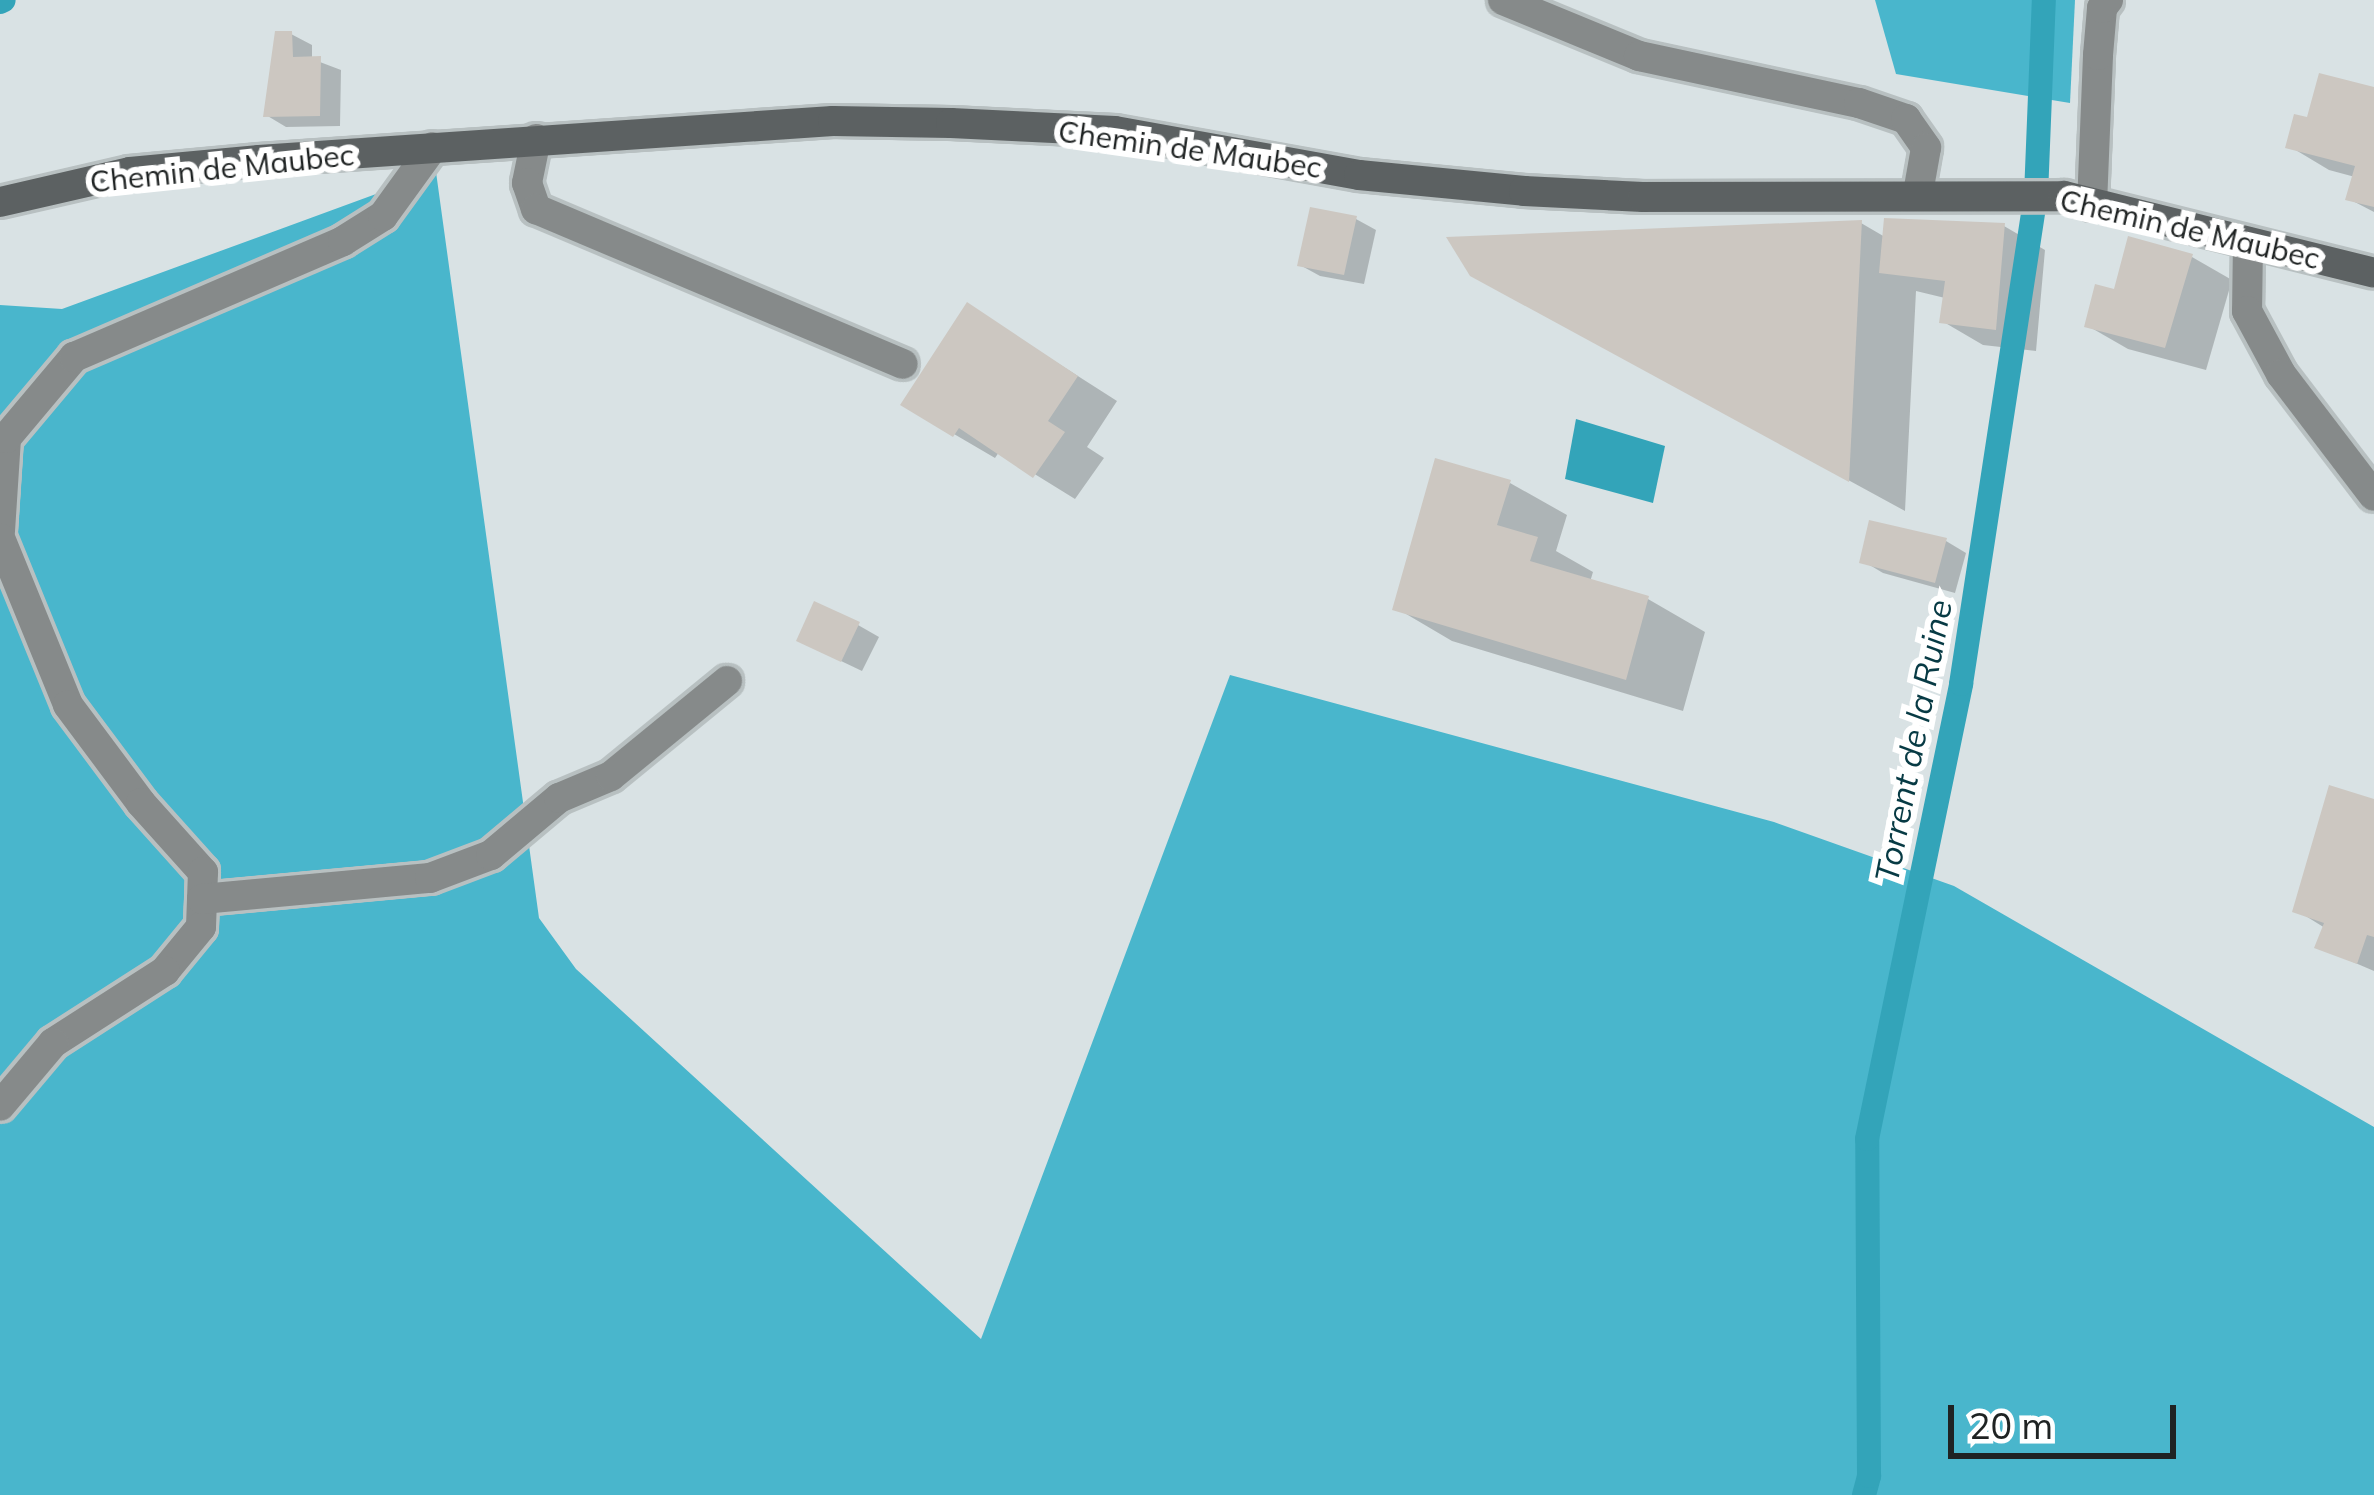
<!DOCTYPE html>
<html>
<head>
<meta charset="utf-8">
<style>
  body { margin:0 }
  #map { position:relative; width:2374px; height:1495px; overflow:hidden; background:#d9e2e4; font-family:Mulish,sans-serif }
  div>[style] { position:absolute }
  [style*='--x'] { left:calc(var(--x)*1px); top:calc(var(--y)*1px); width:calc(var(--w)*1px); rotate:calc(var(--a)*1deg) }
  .forest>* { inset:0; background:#49b6cc }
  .water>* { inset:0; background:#33a4b9 }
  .shadow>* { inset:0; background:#0003 }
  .stream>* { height:24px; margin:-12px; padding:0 12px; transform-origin:12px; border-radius:12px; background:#33a4b9 }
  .building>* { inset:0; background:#ccc7c1 }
  .roads { filter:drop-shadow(3px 0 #b8c0c1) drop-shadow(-3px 0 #b8c0c1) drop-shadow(0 3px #b8c0c1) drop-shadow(0 -3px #b8c0c1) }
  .lane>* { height:30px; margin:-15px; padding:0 15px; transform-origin:15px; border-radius:15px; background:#868a8a }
  .street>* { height:30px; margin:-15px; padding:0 15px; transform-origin:15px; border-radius:15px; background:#868a8a }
  .secondary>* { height:30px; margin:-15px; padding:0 15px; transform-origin:15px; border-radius:15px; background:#5c6162 }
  span { translate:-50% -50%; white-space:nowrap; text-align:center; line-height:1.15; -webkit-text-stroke:12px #fff; paint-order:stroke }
  .street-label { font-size:30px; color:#1f2323 }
  .water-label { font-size:33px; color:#073a44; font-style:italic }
  .scale { position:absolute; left:1948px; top:1405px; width:228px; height:54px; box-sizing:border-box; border:6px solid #1f2323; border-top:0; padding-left:15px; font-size:36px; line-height:42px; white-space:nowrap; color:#1f2323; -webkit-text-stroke:9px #fff; paint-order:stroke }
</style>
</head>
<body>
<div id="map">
  <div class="forest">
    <i style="clip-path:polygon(1875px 0,2075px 0,2070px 103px,1896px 74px)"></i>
    <i style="clip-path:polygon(436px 172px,539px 918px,576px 969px,981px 1339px,1230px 675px,1774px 822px,1954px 886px,2374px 1127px,2374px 1495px,0 1495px,0 305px,62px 309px)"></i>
  </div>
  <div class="water">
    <i style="clip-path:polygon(1576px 419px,1665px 446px,1653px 503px,1565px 479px)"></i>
  </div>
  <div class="shadow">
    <i style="clip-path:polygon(291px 34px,312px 45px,312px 59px,341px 70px,340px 126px,286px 127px,266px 115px)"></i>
    <i style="clip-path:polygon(2374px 90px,2374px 212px,2349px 199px,2355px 177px,2329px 170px,2289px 146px,2309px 120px)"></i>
    <i style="clip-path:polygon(1356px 219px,1376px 230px,1364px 284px,1320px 276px,1300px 265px)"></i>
    <i style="clip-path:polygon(1861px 223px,1885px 237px,2004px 226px,2045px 250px,2036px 351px,1983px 345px,1942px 321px,1945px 298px,1916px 291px,1905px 511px,1531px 307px)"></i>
    <i style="clip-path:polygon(2192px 257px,2232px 280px,2206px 370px,2128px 349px,2088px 326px,2116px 293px)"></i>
    <i style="clip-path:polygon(968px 306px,1117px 401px,1087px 447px,1104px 458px,1075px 499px,999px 452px,995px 458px,954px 434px)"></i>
    <i style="clip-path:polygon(1510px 483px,1567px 515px,1556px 551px,1593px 572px,1590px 582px,1648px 599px,1705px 632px,1683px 711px,1452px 641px,1396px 608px)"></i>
    <i style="clip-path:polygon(1871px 523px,1946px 541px,1966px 553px,1955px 593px,1883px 573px,1863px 561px)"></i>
    <i style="clip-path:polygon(858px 625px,879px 637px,862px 671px,820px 651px)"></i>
    <i style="clip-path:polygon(2374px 802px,2374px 971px,2318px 947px,2325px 928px,2296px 910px)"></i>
  </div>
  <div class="stream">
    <i style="--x:0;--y:2;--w:4;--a:-27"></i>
    <i style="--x:1864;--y:1495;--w:20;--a:-75"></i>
    <i style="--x:1869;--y:1476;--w:337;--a:-90.3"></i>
    <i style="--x:1867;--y:1139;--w:465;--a:-78.3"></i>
    <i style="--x:1961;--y:684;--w:495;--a:-81.3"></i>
    <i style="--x:2036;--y:195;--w:195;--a:-87.7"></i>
  </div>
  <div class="building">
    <i style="clip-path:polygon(275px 31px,292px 31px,293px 57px,321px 56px,320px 116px,263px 117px)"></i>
    <i style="clip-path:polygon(2319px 73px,2374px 87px,2374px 207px,2345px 200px,2355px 166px,2285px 148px,2294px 114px,2307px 117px)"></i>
    <i style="clip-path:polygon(1310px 207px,1357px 216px,1344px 275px,1297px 266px)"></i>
    <i style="clip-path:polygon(1884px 218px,2005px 223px,1996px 330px,1939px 323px,1945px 281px,1879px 273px)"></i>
    <i style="clip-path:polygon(1862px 220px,1849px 482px,1470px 276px,1446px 237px)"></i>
    <i style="clip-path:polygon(2128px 236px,2193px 254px,2165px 348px,2084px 327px,2095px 284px,2114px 289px)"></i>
    <i style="clip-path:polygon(967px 302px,1078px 376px,1048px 421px,1065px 432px,1033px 478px,959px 428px,953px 437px,900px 405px)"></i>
    <i style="clip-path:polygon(1435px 458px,1511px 480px,1497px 525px,1538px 537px,1530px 561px,1649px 596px,1626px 680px,1392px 610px)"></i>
    <i style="clip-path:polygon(1869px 520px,1947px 538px,1935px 583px,1859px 563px)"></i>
    <i style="clip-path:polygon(814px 601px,860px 622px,841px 662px,796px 641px)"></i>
    <i style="clip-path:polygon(2329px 785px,2374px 799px,2374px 937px,2367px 935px,2357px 964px,2314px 948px,2324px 923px,2292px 912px)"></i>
  </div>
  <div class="roads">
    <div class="lane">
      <i style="--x:536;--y:139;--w:45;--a:101.6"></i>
      <i style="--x:527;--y:183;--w:28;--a:71"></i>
      <i style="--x:536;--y:209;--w:398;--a:22.9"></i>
      <i style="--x:2248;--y:242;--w:69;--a:90.8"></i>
      <i style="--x:2247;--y:311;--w:72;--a:61.6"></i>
      <i style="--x:2281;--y:374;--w:153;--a:52.7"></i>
      <i style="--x:0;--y:531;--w:93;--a:-86.3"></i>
      <i style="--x:6;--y:438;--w:106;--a:-50"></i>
      <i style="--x:74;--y:357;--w:293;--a:-23.3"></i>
      <i style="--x:343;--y:241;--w:47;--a:-32"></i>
      <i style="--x:383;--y:216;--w:85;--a:-54.1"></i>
      <i style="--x:0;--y:538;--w:180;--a:67.8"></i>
      <i style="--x:68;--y:705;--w:122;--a:53.3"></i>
      <i style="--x:141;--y:803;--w:93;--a:48.1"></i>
      <i style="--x:203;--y:872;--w:55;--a:92.1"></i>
      <i style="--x:201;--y:927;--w:57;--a:129.3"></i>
      <i style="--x:165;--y:971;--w:133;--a:147.3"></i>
      <i style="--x:53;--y:1043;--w:82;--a:130.1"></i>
      <i style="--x:202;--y:899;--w:229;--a:-5.3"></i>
      <i style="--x:430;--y:878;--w:65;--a:-20.7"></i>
      <i style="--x:491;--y:855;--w:89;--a:-40"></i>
      <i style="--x:559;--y:798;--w:56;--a:-22.9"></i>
      <i style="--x:611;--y:776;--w:150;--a:-39.3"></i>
    </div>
    <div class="street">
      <i style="--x:1503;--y:0;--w:147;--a:22.4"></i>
      <i style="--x:1639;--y:56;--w:225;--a:12.1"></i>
      <i style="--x:1859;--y:103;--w:50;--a:18.8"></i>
      <i style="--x:1906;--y:119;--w:35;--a:55"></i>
      <i style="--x:1926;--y:148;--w:46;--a:100.1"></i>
      <i style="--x:2092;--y:205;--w:150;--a:-87.7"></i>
      <i style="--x:2098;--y:55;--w:47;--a:-85.1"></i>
      <i style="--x:2102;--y:8;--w:10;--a:-53"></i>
    </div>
    <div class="secondary">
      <i style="--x:0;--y:202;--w:133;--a:-13"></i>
      <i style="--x:130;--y:172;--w:130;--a:-5.3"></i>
      <i style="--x:259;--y:160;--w:575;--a:-3.89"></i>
      <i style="--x:833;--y:121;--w:118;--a:1"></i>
      <i style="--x:951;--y:123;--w:164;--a:2.8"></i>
      <i style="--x:1115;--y:131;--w:248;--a:10.2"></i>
      <i style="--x:1359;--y:175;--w:166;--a:5.5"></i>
      <i style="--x:1524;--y:191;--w:119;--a:2.9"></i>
      <i style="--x:1643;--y:197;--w:421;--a:-0.1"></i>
      <i style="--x:2064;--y:196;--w:319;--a:13.9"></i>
    </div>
  </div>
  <div class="street-label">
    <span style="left:1190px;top:149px;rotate:8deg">Chemin de Maubec</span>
    <span style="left:222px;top:168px;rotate:-6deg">Chemin de Maubec</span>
    <span style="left:2190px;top:229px;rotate:13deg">Chemin de Maubec</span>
  </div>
  <div class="water-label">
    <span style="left:1913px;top:741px;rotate:-79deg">Torrent de la Ruine</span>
  </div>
  <div class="scale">20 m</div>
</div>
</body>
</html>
